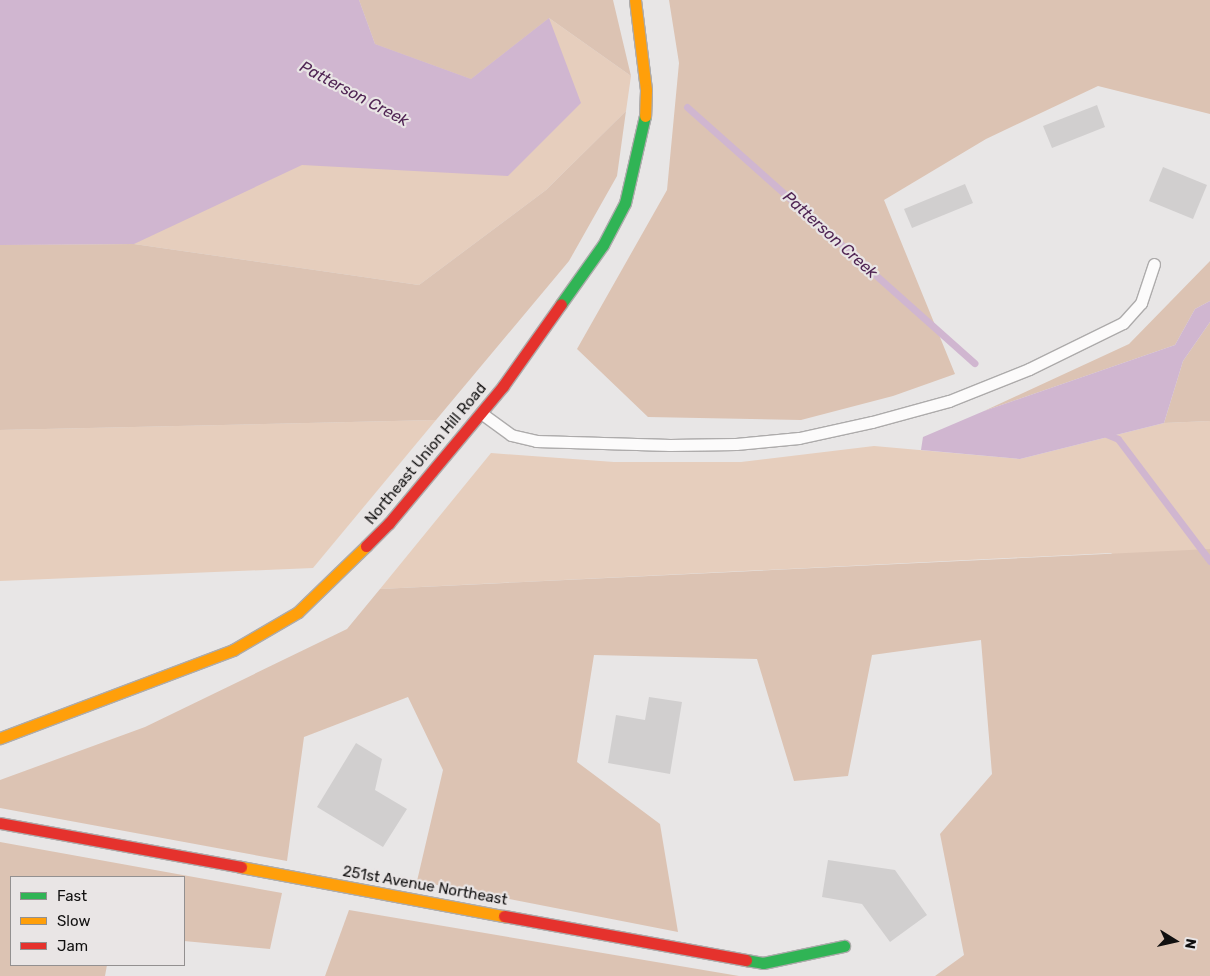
<!DOCTYPE html>
<html>
<head>
<meta charset="utf-8">
<style>
  body { margin:0 }
  #map { position:relative; width:1210px; height:976px; overflow:hidden; background:#e8e6e6; font-family:Rubik,sans-serif }
  div>[style] { position:absolute }
  [style*='--x'] { left:calc(var(--x)*1px); top:calc(var(--y)*1px); width:calc(var(--w)*1px); rotate:calc(var(--a)*1deg) }
  .green>* { inset:0; background:#e6cebd }
  .forest>* { inset:0; background:#dcc3b3 }
  .water>* { inset:0; background:#d0b6d0 }
  .stream>* { height:7px; margin:-3.5px; padding:0 3.5px; transform-origin:3.5px; border-radius:3.5px; background:#d0b6d0 }
  .building>* { inset:0; background:#d1cfcf }
  .roads { filter:drop-shadow(1px 0 #adabab) drop-shadow(-1px 0 #adabab) drop-shadow(0 1px #adabab) drop-shadow(0 -1px #adabab) }
  .lane>* { height:11px; margin:-5.5px; padding:0 5.5px; transform-origin:5.5px; border-radius:5.5px; background:#fcfbfb }
  .fast>* { height:11px; margin:-5.5px; padding:0 5.5px; transform-origin:5.5px; border-radius:5.5px; background:#30b455 }
  .slow>* { height:11px; margin:-5.5px; padding:0 5.5px; transform-origin:5.5px; border-radius:5.5px; background:#ff9f0a }
  .jam>* { height:11px; margin:-5.5px; padding:0 5.5px; transform-origin:5.5px; border-radius:5.5px; background:#e5322d }
  span { translate:-50% -50%; white-space:nowrap; text-align:center; line-height:1.15; -webkit-text-stroke:4.5px #e9e5e5; paint-order:stroke }
  .street-label { font-size:15px; color:#111010 }
  .water-label { font-size:16px; color:#502554; font-style:italic }
  .legend { position:absolute; left:10px; top:876px; width:175px; height:90px; box-sizing:border-box; background:#e9e5e5; border:1px solid #939090; margin:0; padding:6px 9px; list-style:none; font-size:15px; color:#111010 }
  .legend li { display:flex; align-items:center; gap:10px; height:25px }
  .legend b { width:25px; border:1px solid #939090 }
  .north { position:absolute; left:1150px; top:916px; width:50px; height:50px; -webkit-text-stroke:4px #e9e5e5; paint-order:stroke; rotate:100deg; font-size:14px; font-weight:700; line-height:20px; text-align:center; color:#111010 }
  .north::after { content:''; display:block; margin:auto; width:18px; height:22px; background:#111010; clip-path:polygon(50% 0,100% 100%,50% 72%,0 100%) }
</style>
</head>
<body>
<div id="map">
  <div class="green">
    <i style="clip-path:polygon(0 0,359px 0,375px 44px,549px 18px,631px 76px,626px 111px,546px 190px,419px 285px,134px 244px,0 245px)"></i>
    <i style="clip-path:polygon(436px 420px,313px 568px,0 581px,0 430px)"></i>
    <i style="clip-path:polygon(1210px 421px,1210px 549px,1149px 583px,1111px 553px,380px 589px,491px 453px,614px 462px,741px 462px,874px 446px,1020px 459px,1164px 423px)"></i>
  </div>
  <div class="forest">
    <i style="clip-path:polygon(359px 0,613px 0,631px 76px,549px 18px,471px 79px,375px 44px)"></i>
    <i style="clip-path:polygon(669px 0,1210px 0,1210px 114px,1098px 86px,986px 139px,884px 200px,955px 374px,893px 396px,801px 420px,648px 417px,577px 349px,667px 190px,679px 63px)"></i>
    <i style="clip-path:polygon(626px 111px,617px 176px,569px 261px,436px 420px,0 430px,0 245px,134px 244px,419px 285px,546px 190px)"></i>
    <i style="clip-path:polygon(1210px 261px,1210px 301px,1195px 309px,1175px 345px,984px 411px,1129px 344px)"></i>
    <i style="clip-path:polygon(1210px 322px,1210px 421px,1164px 423px,1183px 361px)"></i>
    <i style="clip-path:polygon(1210px 549px,1210px 976px,935px 976px,964px 955px,940px 834px,992px 774px,981px 640px,872px 655px,848px 776px,794px 781px,757px 659px,594px 655px,577px 762px,660px 824px,678px 932px,417px 881px,443px 770px,408px 697px,304px 737px,287px 861px,0 808px,0 780px,145px 727px,347px 629px,380px 589px)"></i>
    <i style="clip-path:polygon(0 842px,282px 893px,270px 949px,184px 941px,184px 877px,11px 877px,11px 965px,107px 965px,105px 976px,0 976px)"></i>
    <i style="clip-path:polygon(349px 910px,739px 976px,325px 976px)"></i>
  </div>
  <div class="water">
    <i style="clip-path:polygon(0 0,359px 0,375px 44px,471px 79px,549px 18px,581px 103px,508px 176px,302px 165px,134px 244px,0 245px)"></i>
    <i style="clip-path:polygon(1210px 301px,1210px 322px,1183px 361px,1164px 423px,1020px 459px,921px 450px,923px 437px,984px 411px,1175px 345px,1195px 309px)"></i>
  </div>
  <div class="stream">
    <i style="--x:687;--y:107;--w:385;--a:41.7"></i>
    <i style="--x:1104;--y:433;--w:15;--a:23"></i>
    <i style="--x:1118;--y:439;--w:153;--a:53"></i>
  </div>
  <div class="building">
    <i style="clip-path:polygon(1097px 105px,1105px 127px,1052px 148px,1043px 126px)"></i>
    <i style="clip-path:polygon(1163px 167px,1207px 185px,1193px 219px,1149px 201px)"></i>
    <i style="clip-path:polygon(965px 184px,973px 203px,912px 228px,904px 209px)"></i>
    <i style="clip-path:polygon(649px 697px,682px 702px,670px 774px,608px 763px,616px 715px,645px 720px)"></i>
    <i style="clip-path:polygon(356px 743px,382px 759px,375px 790px,407px 809px,383px 847px,317px 807px)"></i>
    <i style="clip-path:polygon(828px 860px,895px 870px,927px 915px,890px 942px,862px 904px,822px 897px)"></i>
  </div>
  <div class="roads">
    <div class="lane">
      <i style="--x:481;--y:413;--w:37;--a:36"></i>
      <i style="--x:511;--y:435;--w:26;--a:13"></i>
      <i style="--x:536;--y:441;--w:134;--a:1.7"></i>
      <i style="--x:670;--y:445;--w:66;--a:-0.9"></i>
      <i style="--x:736;--y:444;--w:63;--a:-5.4"></i>
      <i style="--x:799;--y:438;--w:75;--a:-12.4"></i>
      <i style="--x:872;--y:422;--w:80;--a:-15.3"></i>
      <i style="--x:949;--y:401;--w:86;--a:-21.8"></i>
      <i style="--x:1029;--y:369;--w:105;--a:-26.1"></i>
      <i style="--x:1123;--y:323;--w:27;--a:-48"></i>
      <i style="--x:1141;--y:303;--w:41;--a:-71.6"></i>
    </div>
    <div class="fast">
      <i style="--x:561;--y:304;--w:72;--a:-54.6"></i>
      <i style="--x:603;--y:245;--w:47;--a:-62.4"></i>
      <i style="--x:625;--y:203;--w:89;--a:-77.1"></i>
      <i style="--x:746;--y:960;--w:17;--a:10"></i>
      <i style="--x:763;--y:963;--w:83;--a:-11.9"></i>
    </div>
    <div class="slow">
      <i style="--x:635;--y:0;--w:91;--a:83"></i>
      <i style="--x:646;--y:90;--w:26;--a:92"></i>
      <i style="--x:0;--y:738;--w:249;--a:-20.7"></i>
      <i style="--x:233;--y:650;--w:75;--a:-30.3"></i>
      <i style="--x:298;--y:612;--w:95;--a:-44.1"></i>
      <i style="--x:241;--y:867;--w:268;--a:10.6"></i>
    </div>
    <div class="jam">
      <i style="--x:366;--y:546;--w:33;--a:-45"></i>
      <i style="--x:389;--y:523;--w:178;--a:-50.2"></i>
      <i style="--x:503;--y:386;--w:100;--a:-54.7"></i>
      <i style="--x:0;--y:823;--w:245;--a:10.3"></i>
      <i style="--x:504;--y:916;--w:246;--a:10.3"></i>
    </div>
  </div>
  <div class="street-label">
    <span style="left:426px;top:454px;rotate:-50deg">Northeast Union Hill Road</span>
    <span style="left:425px;top:886px;rotate:10deg">251st Avenue Northeast</span>
  </div>
  <div class="water-label">
    <span style="left:354px;top:94px;rotate:28deg">Patterson Creek</span>
    <span style="left:830px;top:235px;rotate:42deg">Patterson Creek</span>
  </div>
  <ul class="legend">
  <li><b style="height:6px;background:#30b455"></b>Fast</li>
  <li><b style="height:6px;background:#ff9f0a"></b>Slow</li>
  <li><b style="height:6px;background:#e5322d"></b>Jam</li>
  </ul>
  <div class="north">N</div>
</div>
</body>
</html>
